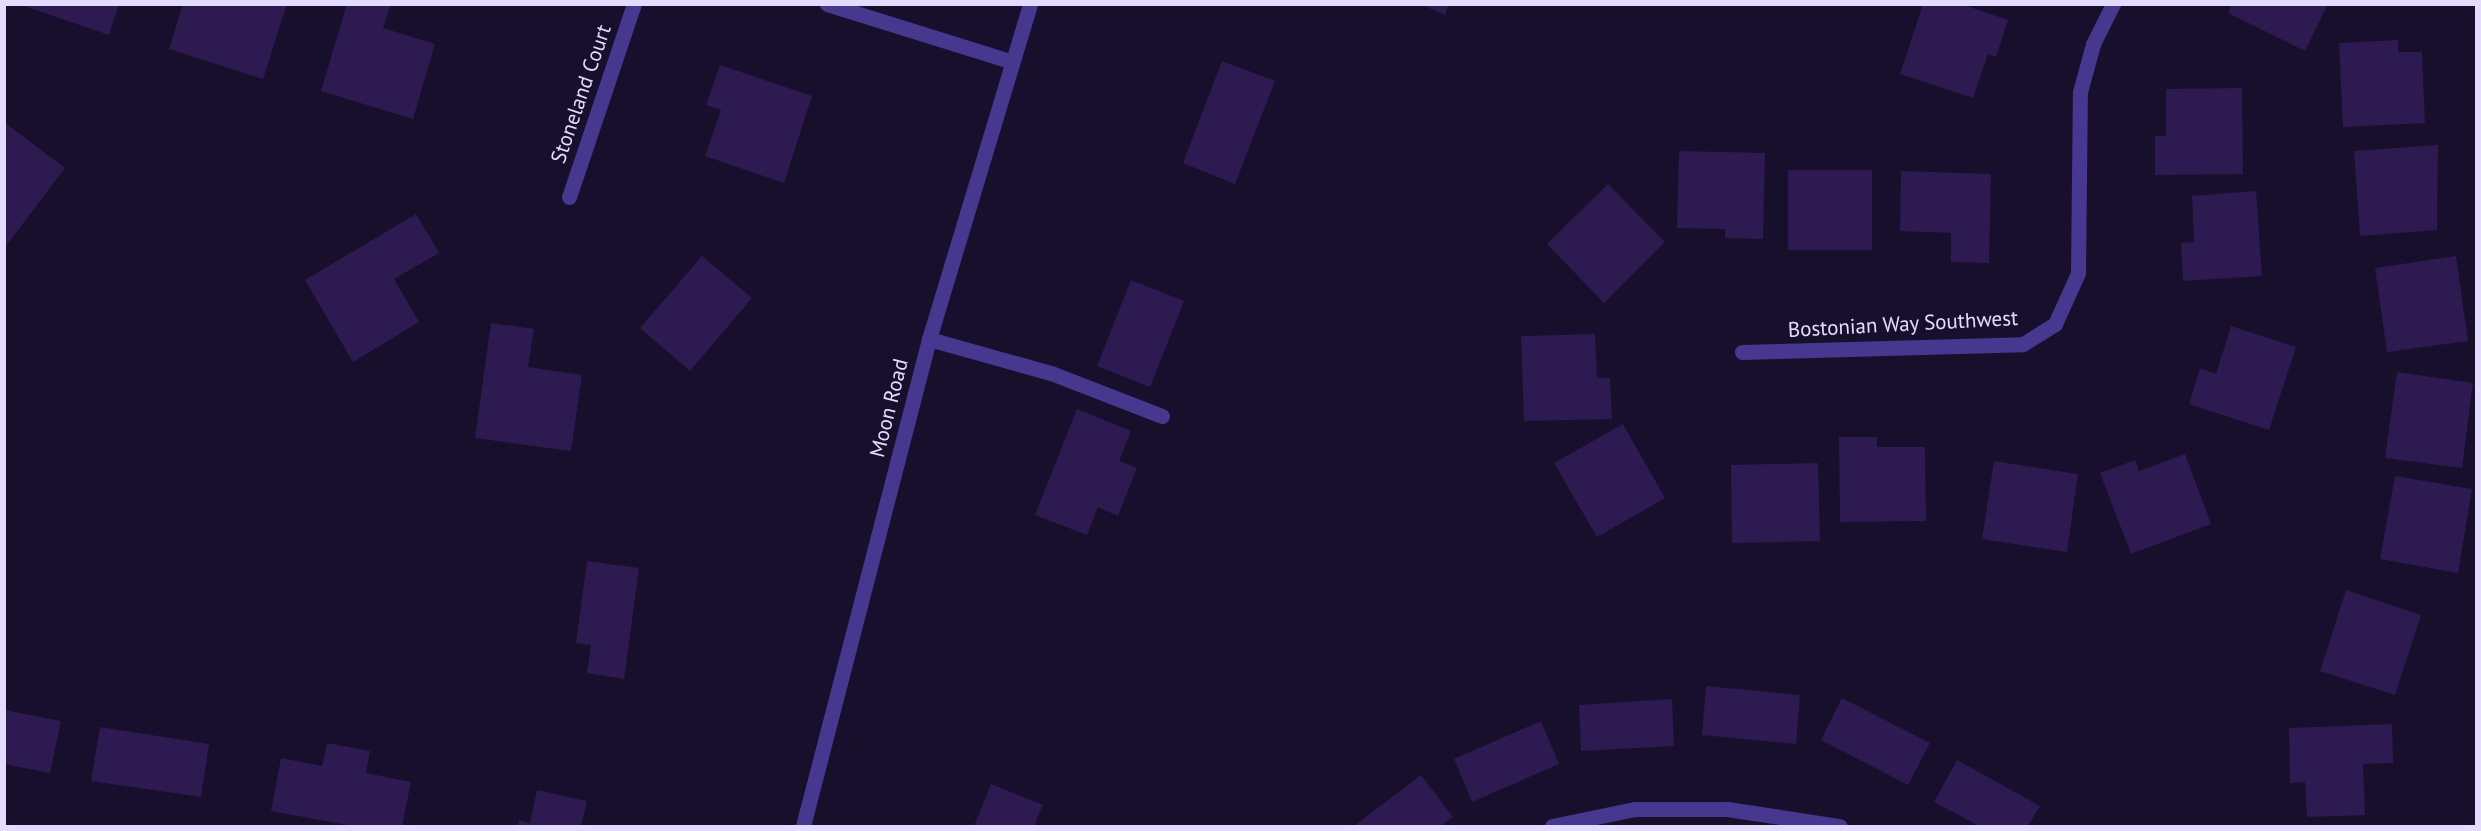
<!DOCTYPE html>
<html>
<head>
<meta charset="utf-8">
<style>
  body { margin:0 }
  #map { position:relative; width:2481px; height:831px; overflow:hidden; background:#180f2d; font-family:"PT Sans",sans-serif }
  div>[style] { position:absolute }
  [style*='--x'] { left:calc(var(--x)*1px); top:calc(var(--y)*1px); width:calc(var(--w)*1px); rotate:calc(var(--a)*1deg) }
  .building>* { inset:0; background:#2c1a50 }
  .minor>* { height:15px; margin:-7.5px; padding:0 7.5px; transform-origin:7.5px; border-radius:7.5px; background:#46378f }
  span { translate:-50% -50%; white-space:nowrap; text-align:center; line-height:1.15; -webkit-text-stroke:6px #180f2d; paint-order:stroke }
  .street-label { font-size:21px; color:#e4dcff }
  .frame { position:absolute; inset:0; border:6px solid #e4dcff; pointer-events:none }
</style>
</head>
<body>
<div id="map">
  <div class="building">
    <i style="clip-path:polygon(18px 4px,119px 4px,109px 35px)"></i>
    <i style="clip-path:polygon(183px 4px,287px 4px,263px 79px,169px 49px)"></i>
    <i style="clip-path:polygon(347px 4px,391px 4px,383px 28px,435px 44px,413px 119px,321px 91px)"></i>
    <i style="clip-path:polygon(1420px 4px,1449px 4px,1445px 15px)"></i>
    <i style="clip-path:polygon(1923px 4px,1961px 4px,2008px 20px,1996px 57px,1988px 54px,1973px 98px,1900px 74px)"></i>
    <i style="clip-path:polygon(2232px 4px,2328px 4px,2305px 51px,2228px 13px)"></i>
    <i style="clip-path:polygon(2398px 40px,2398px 52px,2422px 52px,2425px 123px,2343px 127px,2339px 43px)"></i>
    <i style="clip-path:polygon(1222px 61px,1275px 81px,1235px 184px,1183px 163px)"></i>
    <i style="clip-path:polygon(720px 65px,812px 96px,784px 183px,705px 156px,721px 110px,706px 105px)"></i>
    <i style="clip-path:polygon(2242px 88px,2243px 174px,2155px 175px,2155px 136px,2166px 136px,2166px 89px)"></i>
    <i style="clip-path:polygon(4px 122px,65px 168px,6px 246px,4px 245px)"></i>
    <i style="clip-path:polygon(2438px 145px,2437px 230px,2360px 236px,2354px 151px)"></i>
    <i style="clip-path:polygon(1679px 151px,1765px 153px,1763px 239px,1725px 238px,1725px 229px,1677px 228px)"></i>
    <i style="clip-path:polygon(1788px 170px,1872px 170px,1872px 250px,1788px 250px)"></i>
    <i style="clip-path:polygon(1901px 171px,1991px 174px,1989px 263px,1951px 262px,1951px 233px,1900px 231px)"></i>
    <i style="clip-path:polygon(1608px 184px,1665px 242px,1604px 303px,1547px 244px)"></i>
    <i style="clip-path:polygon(2256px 191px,2262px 276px,2183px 281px,2181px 243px,2194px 242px,2192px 196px)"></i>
    <i style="clip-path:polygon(416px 214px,439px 253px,394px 279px,419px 322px,353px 362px,305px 280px)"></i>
    <i style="clip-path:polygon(702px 256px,752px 298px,690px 371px,640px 328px)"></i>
    <i style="clip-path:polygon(2456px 256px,2468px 341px,2387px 352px,2375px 268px)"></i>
    <i style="clip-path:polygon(1131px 280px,1184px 301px,1150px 387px,1097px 366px)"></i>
    <i style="clip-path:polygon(491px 323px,534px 329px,528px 367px,582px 375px,571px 451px,475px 438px)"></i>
    <i style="clip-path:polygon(2231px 326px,2296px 347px,2269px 430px,2189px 404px,2200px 368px,2216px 374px)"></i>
    <i style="clip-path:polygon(1595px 334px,1597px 378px,1610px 378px,1612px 419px,1524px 421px,1521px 336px)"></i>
    <i style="clip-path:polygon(2397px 372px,2473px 383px,2462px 468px,2385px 458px)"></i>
    <i style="clip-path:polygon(1077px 409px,1131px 431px,1119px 461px,1137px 468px,1118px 516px,1098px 507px,1087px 535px,1035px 515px)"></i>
    <i style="clip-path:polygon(1623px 424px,1665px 498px,1597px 537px,1554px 463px)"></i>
    <i style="clip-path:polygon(1839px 437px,1877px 437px,1877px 447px,1925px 447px,1926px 521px,1840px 522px)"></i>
    <i style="clip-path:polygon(2185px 454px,2211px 524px,2131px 554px,2100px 473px,2135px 460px,2139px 471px)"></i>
    <i style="clip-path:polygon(1994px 461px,2078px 474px,2067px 552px,1982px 539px)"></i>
    <i style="clip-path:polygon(1818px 463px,1820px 541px,1732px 543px,1731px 465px)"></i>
    <i style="clip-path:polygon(2395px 476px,2472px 489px,2458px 573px,2380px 559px)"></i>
    <i style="clip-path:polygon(587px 561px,639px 568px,624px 679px,587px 673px,591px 645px,576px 643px)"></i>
    <i style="clip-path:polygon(2346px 590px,2421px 615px,2395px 695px,2320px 671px)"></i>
    <i style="clip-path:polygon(1706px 686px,1800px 695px,1796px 744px,1702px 735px)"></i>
    <i style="clip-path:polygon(1842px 698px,1930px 743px,1908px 785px,1821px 740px)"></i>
    <i style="clip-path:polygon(1672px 699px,1674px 746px,1581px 751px,1579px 705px)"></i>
    <i style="clip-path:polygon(4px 710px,61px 721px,50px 773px,4px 764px)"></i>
    <i style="clip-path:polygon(1541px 721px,1559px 764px,1472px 802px,1454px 759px)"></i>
    <i style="clip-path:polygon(2392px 724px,2393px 763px,2363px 764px,2365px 815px,2307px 817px,2305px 782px,2290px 783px,2289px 728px)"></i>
    <i style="clip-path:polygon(100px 727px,209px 744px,201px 797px,91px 781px)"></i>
    <i style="clip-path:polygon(327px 743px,370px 751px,366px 773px,411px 782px,402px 826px,353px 826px,271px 811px,281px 758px,322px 766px)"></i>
    <i style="clip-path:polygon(1957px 760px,2040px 806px,2028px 826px,1979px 826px,1934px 802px)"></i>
    <i style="clip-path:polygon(1421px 775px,1453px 817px,1440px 826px,1354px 826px)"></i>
    <i style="clip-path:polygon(991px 784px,1043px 805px,1034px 826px,974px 826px)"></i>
    <i style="clip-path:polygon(537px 790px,587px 801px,581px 826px,518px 826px,519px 820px,530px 823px)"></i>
  </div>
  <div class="minor">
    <i style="--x:827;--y:4;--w:192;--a:17.3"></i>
    <i style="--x:569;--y:197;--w:204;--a:-71.4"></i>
    <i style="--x:929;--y:339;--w:127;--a:15.6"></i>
    <i style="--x:1051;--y:373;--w:119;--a:21.2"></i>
    <i style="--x:1742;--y:352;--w:281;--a:-1.6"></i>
    <i style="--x:2023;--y:344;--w:38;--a:-32"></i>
    <i style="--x:2055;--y:324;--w:56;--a:-65.7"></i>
    <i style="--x:2078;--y:273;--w:181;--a:-89.4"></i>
    <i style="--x:2080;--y:92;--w:50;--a:-74.8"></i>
    <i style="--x:2093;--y:44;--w:45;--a:-63.4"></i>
    <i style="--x:803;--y:826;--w:503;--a:-75.49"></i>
    <i style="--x:929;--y:339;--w:350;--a:-73.2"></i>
    <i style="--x:1552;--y:826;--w:85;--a:-11.6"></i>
    <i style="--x:1635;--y:809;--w:92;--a:0"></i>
    <i style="--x:1727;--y:809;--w:114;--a:8.6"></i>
  </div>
  <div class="street-label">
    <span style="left:581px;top:94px;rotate:-71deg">Stoneland Court</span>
    <span style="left:1903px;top:324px;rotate:-3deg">Bostonian Way Southwest</span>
    <span style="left:889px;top:408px;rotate:-76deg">Moon Road</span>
  </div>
  <div class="frame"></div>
</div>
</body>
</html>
